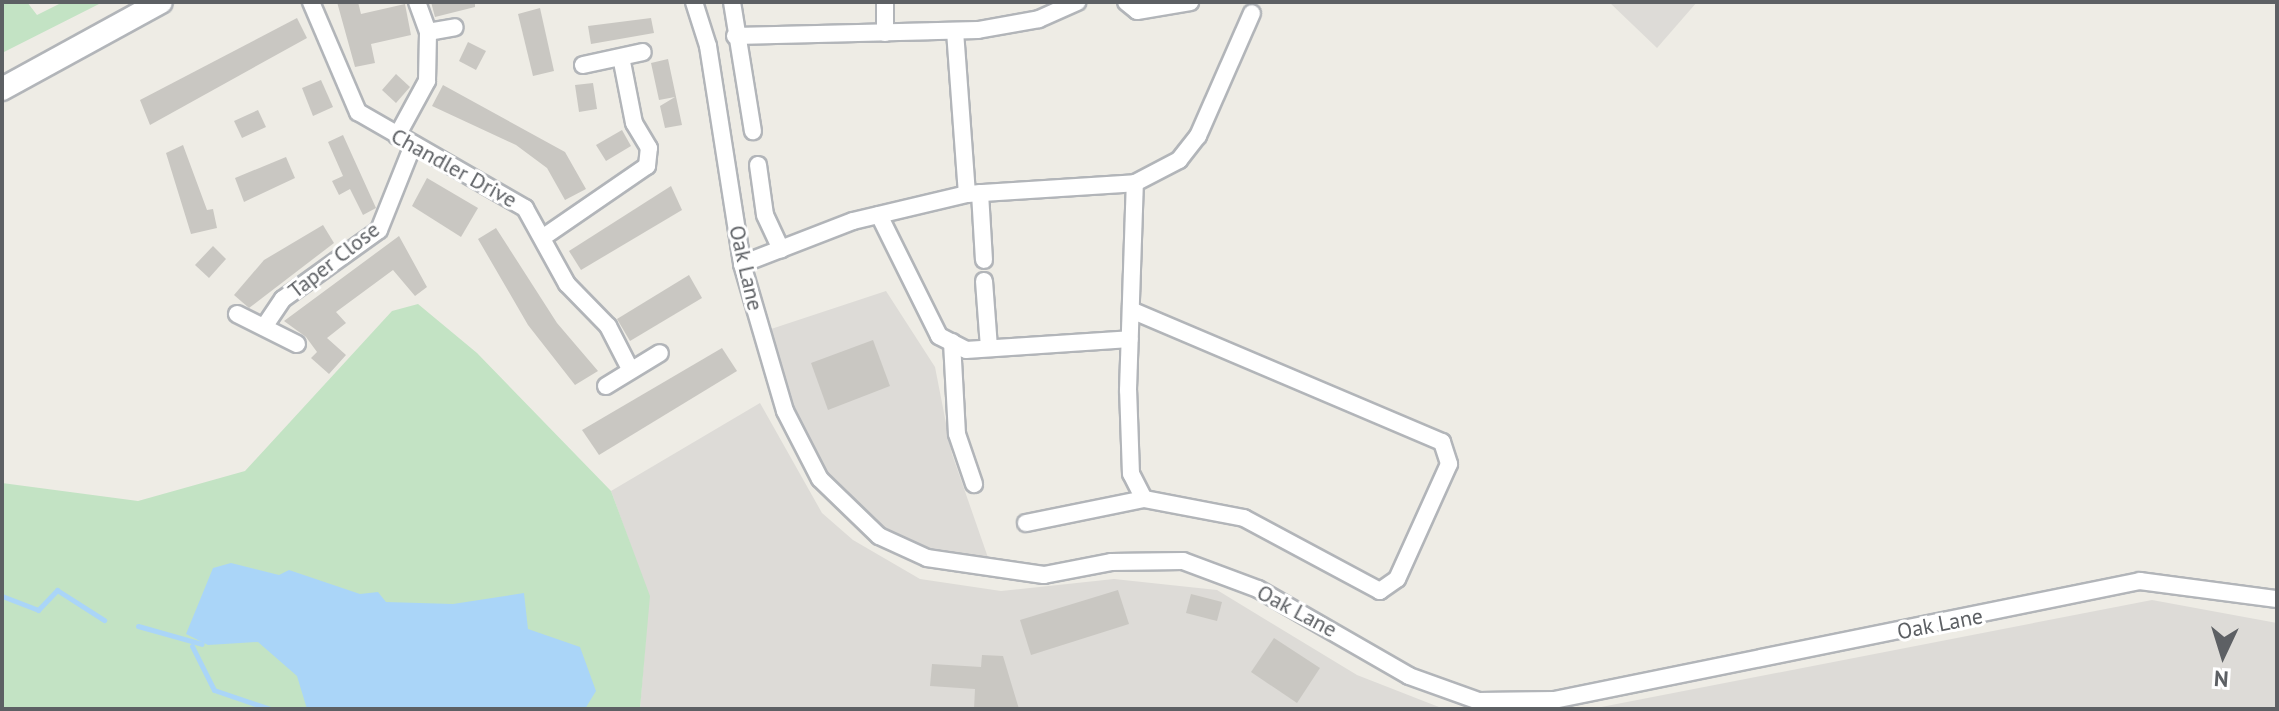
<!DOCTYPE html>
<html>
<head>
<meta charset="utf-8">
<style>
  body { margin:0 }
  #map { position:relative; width:2279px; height:711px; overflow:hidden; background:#eeece5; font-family:"PT Sans",sans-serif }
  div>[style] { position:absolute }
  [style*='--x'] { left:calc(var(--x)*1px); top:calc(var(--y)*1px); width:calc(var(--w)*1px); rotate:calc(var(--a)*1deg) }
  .industrial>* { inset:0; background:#dddbd7 }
  .green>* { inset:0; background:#c3e3c4 }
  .water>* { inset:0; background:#aad5f8 }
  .stream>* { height:5px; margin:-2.5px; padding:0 2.5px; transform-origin:2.5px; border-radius:2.5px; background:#aad5f8 }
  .building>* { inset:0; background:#c9c7c2 }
  .roads { filter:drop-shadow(2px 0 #b2b5b9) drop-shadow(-2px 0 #b2b5b9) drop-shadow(0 2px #b2b5b9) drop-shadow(0 -2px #b2b5b9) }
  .minor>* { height:16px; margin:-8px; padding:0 8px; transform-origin:8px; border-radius:8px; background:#fff }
  .secondary>* { height:22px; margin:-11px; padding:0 11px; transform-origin:11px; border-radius:11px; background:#fff }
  span { translate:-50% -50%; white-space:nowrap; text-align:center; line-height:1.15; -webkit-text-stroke:6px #fff; paint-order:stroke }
  .street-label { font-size:22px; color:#5d6064 }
  .frame { position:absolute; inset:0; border:4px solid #5d6064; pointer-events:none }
  .north { position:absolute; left:2183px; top:615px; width:80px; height:80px; -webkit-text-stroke:6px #fff; paint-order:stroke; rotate:184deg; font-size:22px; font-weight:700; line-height:32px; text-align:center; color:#5d6064 }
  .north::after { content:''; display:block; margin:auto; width:28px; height:36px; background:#5d6064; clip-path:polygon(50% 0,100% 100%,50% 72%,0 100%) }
</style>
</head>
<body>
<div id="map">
  <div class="industrial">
    <i style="clip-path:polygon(1609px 2px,1697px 2px,1657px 48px)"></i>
    <i style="clip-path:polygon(886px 291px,935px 367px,952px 454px,993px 572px,879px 536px,820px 479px,762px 332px)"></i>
    <i style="clip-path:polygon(760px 403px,822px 513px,853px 540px,920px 579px,1001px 591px,1114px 579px,1217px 590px,1357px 675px,1444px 709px,640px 709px,649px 596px,611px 491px)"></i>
    <i style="clip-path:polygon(2152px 600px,2277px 623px,2277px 709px,1591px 709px)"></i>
  </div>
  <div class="green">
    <i style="clip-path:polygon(2px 2px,27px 2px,37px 15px,63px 2px,103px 2px,2px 53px)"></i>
    <i style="clip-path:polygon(418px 304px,477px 353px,611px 491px,650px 596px,640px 709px,2px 709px,2px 483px,138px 501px,245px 471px,392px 311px)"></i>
  </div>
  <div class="water">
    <i style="clip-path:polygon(231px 563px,279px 575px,289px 570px,360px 594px,378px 592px,386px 602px,453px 604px,524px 593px,528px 629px,580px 647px,596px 691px,585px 709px,307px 709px,297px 676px,258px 642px,208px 645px,186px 634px,213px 568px)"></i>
  </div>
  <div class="stream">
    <i style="--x:2;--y:596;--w:39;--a:21"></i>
    <i style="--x:38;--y:610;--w:28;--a:-46"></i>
    <i style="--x:57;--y:590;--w:56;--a:32.6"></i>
    <i style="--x:138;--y:626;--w:66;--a:15.7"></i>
    <i style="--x:192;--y:646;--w:49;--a:63.4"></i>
    <i style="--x:214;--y:690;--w:59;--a:18.7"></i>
  </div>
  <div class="building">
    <i style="clip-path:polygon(337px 2px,358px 2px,361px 14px,405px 4px,411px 35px,371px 44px,375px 63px,355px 67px)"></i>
    <i style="clip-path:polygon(431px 2px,475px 2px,475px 7px,435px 17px)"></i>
    <i style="clip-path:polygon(540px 8px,554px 71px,533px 76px,518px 14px)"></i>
    <i style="clip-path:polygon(297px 18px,307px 38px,150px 125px,140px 100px)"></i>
    <i style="clip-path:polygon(651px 18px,654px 33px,591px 44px,588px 26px)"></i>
    <i style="clip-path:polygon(468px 42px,486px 51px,476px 70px,459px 61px)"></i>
    <i style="clip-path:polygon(668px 59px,682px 125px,665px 128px,660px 106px,675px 97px,659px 100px,651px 63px)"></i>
    <i style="clip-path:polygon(396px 74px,410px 87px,396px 103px,382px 90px)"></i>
    <i style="clip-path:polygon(321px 80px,333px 107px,313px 116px,302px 88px)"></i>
    <i style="clip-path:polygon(593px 83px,597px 109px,579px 112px,575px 85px)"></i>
    <i style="clip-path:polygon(443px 85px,565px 152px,586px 189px,565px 200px,547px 168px,516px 145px,432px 106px)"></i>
    <i style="clip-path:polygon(258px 110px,266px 127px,242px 138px,234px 121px)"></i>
    <i style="clip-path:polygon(622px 130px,631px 146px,606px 161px,596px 145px)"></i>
    <i style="clip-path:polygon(343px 135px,376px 208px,363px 215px,350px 189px,339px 195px,332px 181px,343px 176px,328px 142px)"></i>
    <i style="clip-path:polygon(183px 145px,207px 210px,213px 209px,217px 228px,191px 234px,166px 153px)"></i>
    <i style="clip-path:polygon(286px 157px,295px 178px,244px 202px,235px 178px)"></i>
    <i style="clip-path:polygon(427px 178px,478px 208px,461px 237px,412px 206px)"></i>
    <i style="clip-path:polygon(671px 186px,682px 210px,581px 270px,569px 251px)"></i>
    <i style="clip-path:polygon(323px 225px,334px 243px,249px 308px,234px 295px,264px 260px)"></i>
    <i style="clip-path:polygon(496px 228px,557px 323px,598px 371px,575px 385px,528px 325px,478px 239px)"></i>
    <i style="clip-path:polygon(399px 236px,427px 287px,415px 296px,393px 270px,336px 312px,346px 323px,327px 338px,346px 355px,329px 374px,311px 358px,317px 352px,306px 337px,284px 321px)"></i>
    <i style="clip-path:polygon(213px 246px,226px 259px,209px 278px,195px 265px)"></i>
    <i style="clip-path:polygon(689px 275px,702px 298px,630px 341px,617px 319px)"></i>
    <i style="clip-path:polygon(873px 340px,890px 386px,828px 410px,811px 363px)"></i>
    <i style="clip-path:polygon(722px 348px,737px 371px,599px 455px,582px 430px)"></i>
    <i style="clip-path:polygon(1118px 590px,1129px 624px,1031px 655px,1020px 620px)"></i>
    <i style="clip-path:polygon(1191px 594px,1222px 602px,1217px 621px,1186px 613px)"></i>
    <i style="clip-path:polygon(1274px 638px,1320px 668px,1297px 703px,1251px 672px)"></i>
    <i style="clip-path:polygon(982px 655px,1003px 656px,1019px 709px,974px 709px,975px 689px,930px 686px,932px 664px,981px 667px)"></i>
  </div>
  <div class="roads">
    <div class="minor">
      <i style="--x:311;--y:2;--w:120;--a:66.9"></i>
      <i style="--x:358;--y:112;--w:193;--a:29.9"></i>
      <i style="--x:525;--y:208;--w:87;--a:61.1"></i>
      <i style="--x:567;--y:284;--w:59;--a:45.7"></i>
      <i style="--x:608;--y:326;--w:48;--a:62.9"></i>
      <i style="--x:694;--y:2;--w:46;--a:72.3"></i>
      <i style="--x:708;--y:46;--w:221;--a:81.1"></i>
      <i style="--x:742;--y:264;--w:153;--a:73.7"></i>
      <i style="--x:785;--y:411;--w:76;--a:62.8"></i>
      <i style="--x:820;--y:479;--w:82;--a:44"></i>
      <i style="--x:879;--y:536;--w:53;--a:24.6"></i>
      <i style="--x:927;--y:558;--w:118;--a:8.3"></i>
      <i style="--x:1044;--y:575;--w:68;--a:-11"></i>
      <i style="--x:1111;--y:562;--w:72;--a:-0.8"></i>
      <i style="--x:1183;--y:561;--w:80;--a:20.5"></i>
      <i style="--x:1258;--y:589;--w:174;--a:29.9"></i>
      <i style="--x:1409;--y:676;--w:74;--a:19.7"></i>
      <i style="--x:1479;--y:701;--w:75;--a:-0.8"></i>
      <i style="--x:1554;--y:700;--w:598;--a:-11.48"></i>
      <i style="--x:2140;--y:581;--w:138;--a:7.5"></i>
      <i style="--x:732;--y:2;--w:131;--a:80.8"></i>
      <i style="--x:885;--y:2;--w:31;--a:90"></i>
      <i style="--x:1126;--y:2;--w:14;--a:39"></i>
      <i style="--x:1137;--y:11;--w:54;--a:-9.6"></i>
      <i style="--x:955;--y:31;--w:163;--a:85.8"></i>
      <i style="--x:428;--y:32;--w:27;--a:-10"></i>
      <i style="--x:735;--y:36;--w:243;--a:-1.4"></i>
      <i style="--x:978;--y:30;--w:62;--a:-10.2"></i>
      <i style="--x:1039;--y:19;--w:42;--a:-24.1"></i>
      <i style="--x:583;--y:65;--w:61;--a:-12.2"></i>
      <i style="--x:397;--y:136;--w:63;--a:-61.4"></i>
      <i style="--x:427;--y:81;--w:49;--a:-88.8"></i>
      <i style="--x:428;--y:32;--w:32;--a:-110"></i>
      <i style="--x:758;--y:165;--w:50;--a:82"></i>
      <i style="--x:765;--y:215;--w:38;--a:65"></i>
      <i style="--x:980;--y:193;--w:67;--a:86.6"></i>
      <i style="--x:879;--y:215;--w:135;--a:63.6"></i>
      <i style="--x:939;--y:336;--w:30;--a:27"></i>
      <i style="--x:966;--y:350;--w:164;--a:-3.8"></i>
      <i style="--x:545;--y:236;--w:124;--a:-34.5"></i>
      <i style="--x:647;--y:166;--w:18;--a:-84"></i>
      <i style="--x:649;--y:148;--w:29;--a:-121"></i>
      <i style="--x:634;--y:123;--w:67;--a:-101.1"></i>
      <i style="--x:742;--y:264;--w:119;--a:-21.2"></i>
      <i style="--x:853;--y:221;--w:117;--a:-13.3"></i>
      <i style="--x:967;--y:194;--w:168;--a:-3.7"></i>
      <i style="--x:1135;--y:183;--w:50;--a:-27.6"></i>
      <i style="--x:1179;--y:160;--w:31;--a:-52"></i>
      <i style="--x:1198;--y:136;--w:134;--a:-66.3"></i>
      <i style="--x:984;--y:281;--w:67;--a:85.7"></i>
      <i style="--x:1131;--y:310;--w:338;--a:23"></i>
      <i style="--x:1442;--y:442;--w:23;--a:72"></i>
      <i style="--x:1449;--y:464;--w:126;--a:114.3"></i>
      <i style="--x:1397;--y:579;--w:21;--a:145"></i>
      <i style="--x:1380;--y:591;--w:154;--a:-151.8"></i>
      <i style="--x:1244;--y:518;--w:102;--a:-169.2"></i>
      <i style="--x:1144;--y:499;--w:28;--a:-117"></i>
      <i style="--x:1131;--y:474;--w:84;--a:-92"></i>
      <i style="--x:1128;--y:390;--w:207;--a:-88.1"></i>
      <i style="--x:237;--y:314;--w:67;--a:26.6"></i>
      <i style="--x:264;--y:327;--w:34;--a:-56"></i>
      <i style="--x:283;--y:299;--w:118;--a:-35.7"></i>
      <i style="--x:379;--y:230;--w:92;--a:-68.2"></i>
      <i style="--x:952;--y:342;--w:92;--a:86.9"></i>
      <i style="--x:957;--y:434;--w:53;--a:71.2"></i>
      <i style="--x:606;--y:386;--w:63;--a:-31.4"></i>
      <i style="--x:1026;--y:523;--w:120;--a:-11.5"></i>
    </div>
    <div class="secondary">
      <i style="--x:2;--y:89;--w:181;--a:-28.7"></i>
    </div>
  </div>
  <div class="street-label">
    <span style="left:454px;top:168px;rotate:29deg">Chandler Drive</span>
    <span style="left:334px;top:260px;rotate:-38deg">Taper Close</span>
    <span style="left:746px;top:268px;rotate:77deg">Oak Lane</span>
    <span style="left:1297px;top:611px;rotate:28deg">Oak Lane</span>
    <span style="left:1940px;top:624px;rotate:-11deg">Oak Lane</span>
  </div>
  <div class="frame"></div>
  <div class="north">N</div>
</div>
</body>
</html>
